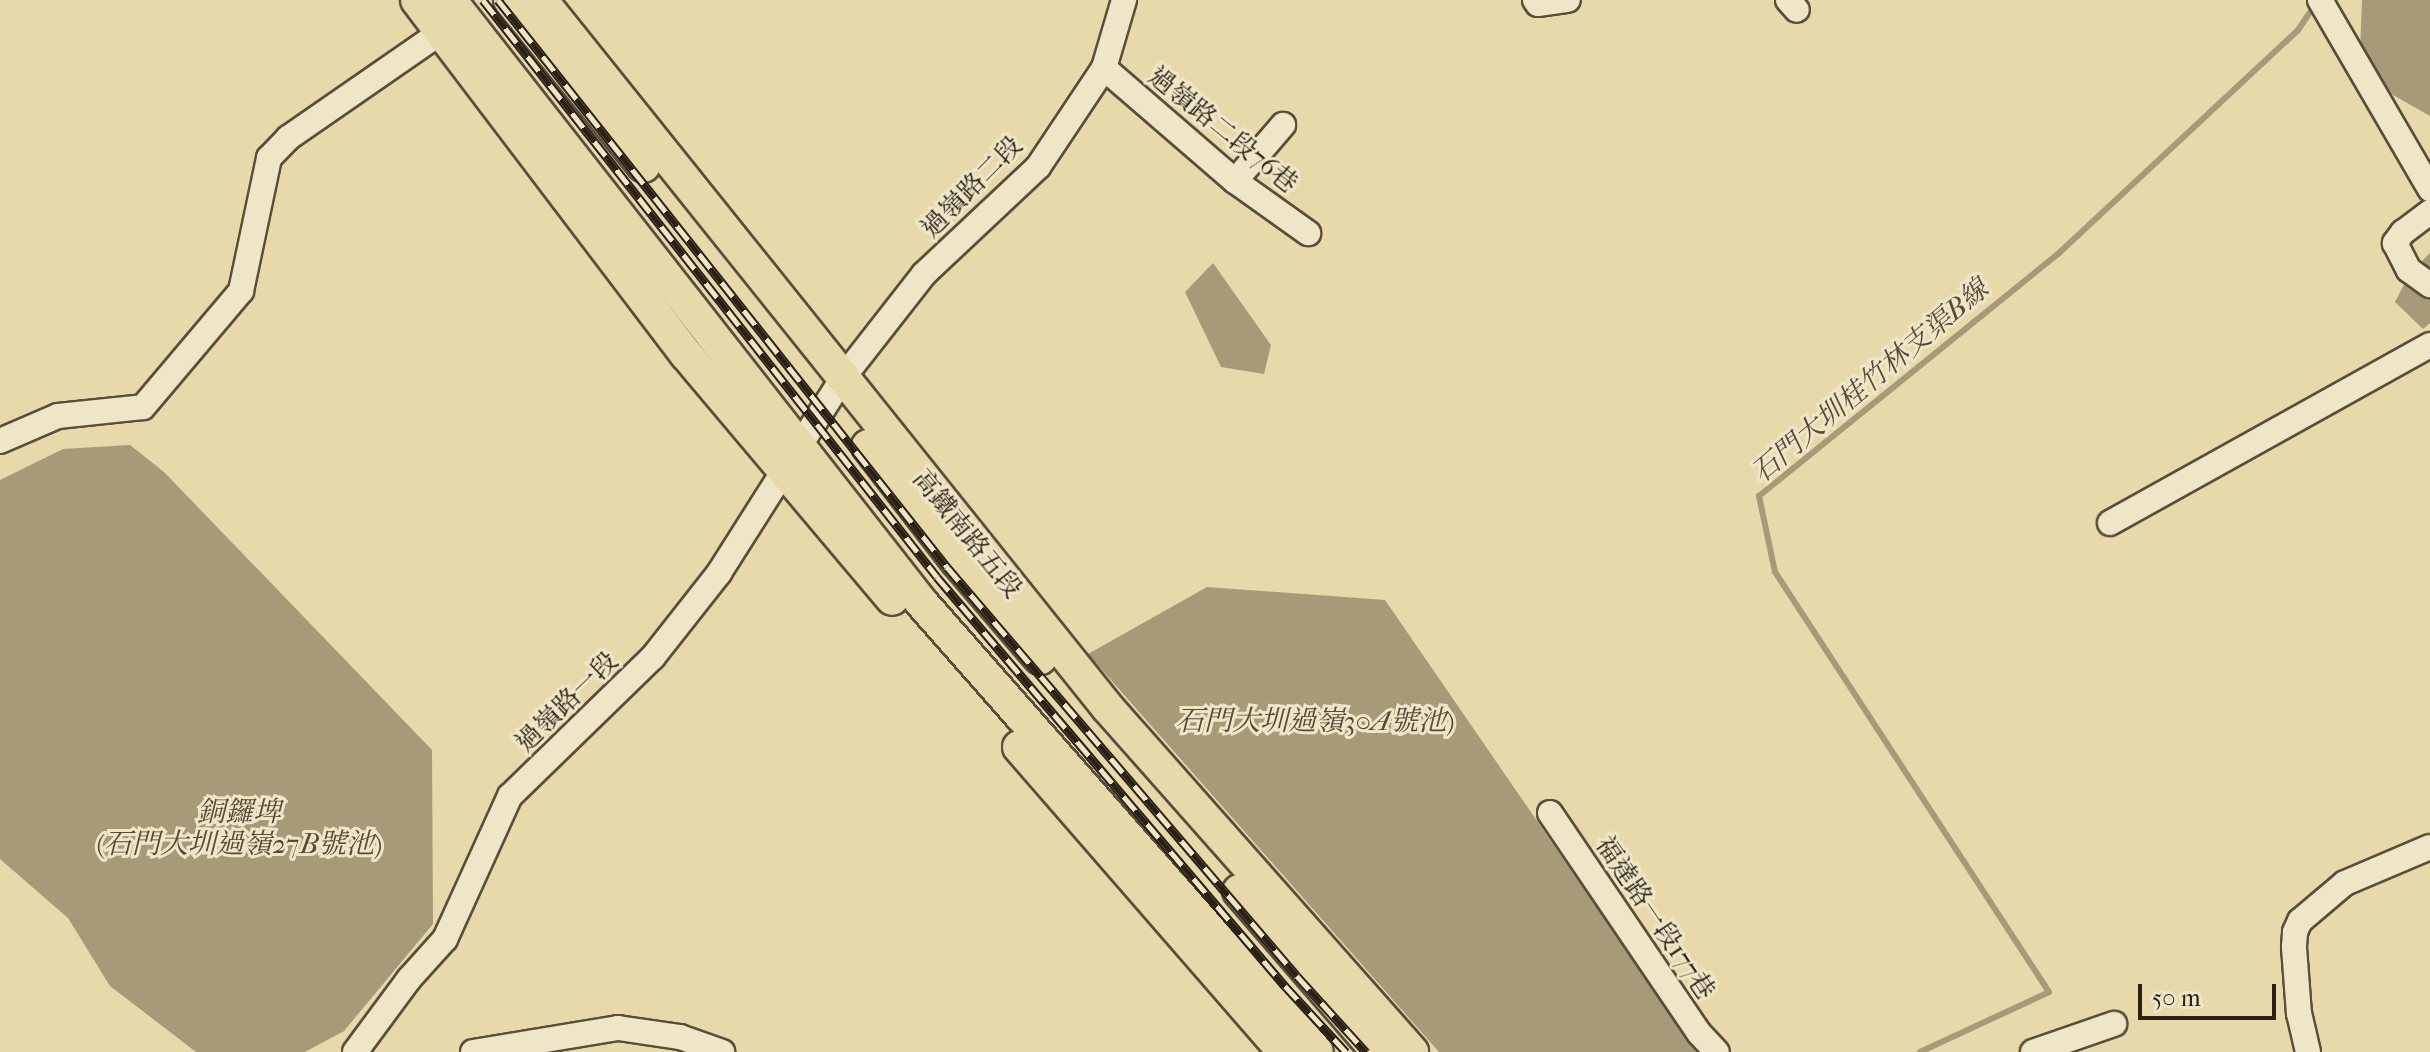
<!DOCTYPE html>
<html>
<head>
<meta charset="utf-8">
<style>
  body { margin:0 }
  #map { position:relative; width:2430px; height:1052px; overflow:hidden; background:#e7d9aa; font-family:"IM FELL French Canon","Noto Serif TC",serif }
  div>[style] { position:absolute }
  [style*='--x'] { left:calc(var(--x)*1px); top:calc(var(--y)*1px); width:calc(var(--w)*1px); rotate:calc(var(--a)*1deg) }
  .water>* { inset:0; background:#a79a78 }
  .stream>* { height:6px; margin:-3px; padding:0 3px; transform-origin:3px; border-radius:3px; background:#a79a78 }
  .roads { filter:drop-shadow(2px 0 #594e3b) drop-shadow(-2px 0 #594e3b) drop-shadow(0 2px #594e3b) drop-shadow(0 -2px #594e3b) }
  .minor>* { height:24px; margin:-12px; padding:0 12px; transform-origin:12px; border-radius:12px; background:#efe6c8 }
  .major>* { height:32px; margin:-16px; padding:0 16px; transform-origin:16px; border-radius:16px; background:#e7d9aa }
  .rail>* { height:9px; margin-top:-4.5px; transform-origin:0; background:repeating-linear-gradient(90deg,#efe6c8 0 18px,#2a2016 0 36px); box-sizing:border-box; border-block:2px solid #2a2016 }
  span { translate:-50% -50%; white-space:nowrap; text-align:center; line-height:1.15; -webkit-text-stroke:6px #efe6c8; paint-order:stroke }
  .street-label { font-size:26px; color:#2a2016 }
  .water-label { font-size:28px; color:#564b38; font-style:italic }
  .scale { position:absolute; left:2138px; top:984px; width:138px; height:36px; box-sizing:border-box; border:4px solid #2a2016; border-top:0; padding-left:10px; font-size:24px; line-height:28px; white-space:nowrap; color:#2a2016; -webkit-text-stroke:6px #efe6c8; paint-order:stroke }
</style>
</head>
<body>
<div id="map">
  <div class="water">
    <i style="clip-path:polygon(2362px 0,2430px 0,2430px 116px,2393px 95px,2360px 50px)"></i>
    <i style="clip-path:polygon(2430px 253px,2430px 323px,2423px 329px,2395px 302px,2410px 273px)"></i>
    <i style="clip-path:polygon(1213px 263px,1271px 345px,1264px 374px,1221px 367px,1185px 292px)"></i>
    <i style="clip-path:polygon(130px 445px,164px 472px,432px 750px,433px 924px,344px 1031px,305px 1052px,196px 1052px,110px 986px,68px 918px,0 859px,0 480px,63px 449px)"></i>
    <i style="clip-path:polygon(1207px 587px,1385px 600px,1696px 1052px,1439px 1052px,1088px 654px)"></i>
  </div>
  <div class="stream">
    <i style="--x:1920;--y:1052;--w:142;--a:-24.9"></i>
    <i style="--x:2049;--y:992;--w:501;--a:-123.12"></i>
    <i style="--x:1775;--y:572;--w:78;--a:-101.9"></i>
    <i style="--x:1759;--y:496;--w:386;--a:-39"></i>
    <i style="--x:2059;--y:253;--w:327;--a:-43"></i>
    <i style="--x:2298;--y:30;--w:29;--a:-56"></i>
  </div>
  <div class="roads">
    <div class="minor">
      <i style="--x:1535;--y:0;--w:5;--a:53"></i>
      <i style="--x:1538;--y:4;--w:30;--a:-8"></i>
      <i style="--x:1788;--y:0;--w:13;--a:48"></i>
      <i style="--x:2320;--y:0;--w:219;--a:59.8"></i>
      <i style="--x:1104;--y:68;--w:173;--a:40.8"></i>
      <i style="--x:1235;--y:181;--w:90;--a:35.5"></i>
      <i style="--x:1235;--y:181;--w:74;--a:-49.4"></i>
      <i style="--x:2430;--y:212;--w:34;--a:143"></i>
      <i style="--x:2403;--y:232;--w:14;--a:126"></i>
      <i style="--x:2395;--y:243;--w:30;--a:63"></i>
      <i style="--x:2409;--y:270;--w:26;--a:36"></i>
      <i style="--x:0;--y:441;--w:63;--a:-23.3"></i>
      <i style="--x:58;--y:416;--w:85;--a:-6"></i>
      <i style="--x:143;--y:407;--w:152;--a:-49.8"></i>
      <i style="--x:241;--y:291;--w:136;--a:-78.1"></i>
      <i style="--x:269;--y:158;--w:28;--a:-46"></i>
      <i style="--x:288;--y:138;--w:186;--a:-34.7"></i>
      <i style="--x:2110;--y:523;--w:366;--a:-29.1"></i>
      <i style="--x:1550;--y:813;--w:266;--a:55.9"></i>
      <i style="--x:1699;--y:1033;--w:26;--a:47"></i>
      <i style="--x:355;--y:1052;--w:91;--a:-53.5"></i>
      <i style="--x:409;--y:979;--w:54;--a:-48"></i>
      <i style="--x:445;--y:939;--w:157;--a:-65.6"></i>
      <i style="--x:510;--y:796;--w:199;--a:-44.2"></i>
      <i style="--x:653;--y:657;--w:107;--a:-51.8"></i>
      <i style="--x:719;--y:573;--w:230;--a:-57.6"></i>
      <i style="--x:842;--y:379;--w:133;--a:-52"></i>
      <i style="--x:924;--y:274;--w:156;--a:-43.2"></i>
      <i style="--x:1038;--y:167;--w:119;--a:-56.3"></i>
      <i style="--x:1104;--y:68;--w:71;--a:-73.6"></i>
      <i style="--x:473;--y:1052;--w:147;--a:-9.4"></i>
      <i style="--x:618;--y:1028;--w:63;--a:8.3"></i>
      <i style="--x:680;--y:1037;--w:45;--a:19.7"></i>
      <i style="--x:2033;--y:1052;--w:86;--a:-19.1"></i>
      <i style="--x:2308;--y:1052;--w:39;--a:-103"></i>
      <i style="--x:2299;--y:1014;--w:67;--a:-94.3"></i>
      <i style="--x:2294;--y:947;--w:15;--a:-86"></i>
      <i style="--x:2295;--y:932;--w:12;--a:-66"></i>
      <i style="--x:2300;--y:921;--w:59;--a:-40.2"></i>
      <i style="--x:2345;--y:883;--w:92;--a:-23"></i>
    </div>
    <div class="major">
      <i style="--x:417;--y:0;--w:445;--a:52.8"></i>
      <i style="--x:686;--y:354;--w:320;--a:49.9"></i>
      <i style="--x:450;--y:0;--w:764;--a:51.96"></i>
      <i style="--x:921;--y:602;--w:599;--a:48.65"></i>
      <i style="--x:510;--y:0;--w:213;--a:51.1"></i>
      <i style="--x:541;--y:0;--w:907;--a:51.31"></i>
      <i style="--x:1108;--y:708;--w:459;--a:48.5"></i>
      <i style="--x:868;--y:446;--w:145;--a:52.3"></i>
      <i style="--x:957;--y:561;--w:128;--a:49.4"></i>
      <i style="--x:1019;--y:747;--w:404;--a:49"></i>
      <i style="--x:1239;--y:891;--w:213;--a:49.2"></i>
    </div>
  </div>
  <div class="rail">
    <i style="--x:483;--y:0;--w:734;--a:51.8"></i>
    <i style="--x:937;--y:577;--w:537;--a:49.61"></i>
    <i style="--x:1285;--y:986;--w:90;--a:47.3"></i>
    <i style="--x:498;--y:0;--w:723;--a:51.62"></i>
    <i style="--x:947;--y:567;--w:538;--a:49.44"></i>
    <i style="--x:1297;--y:976;--w:103;--a:47.8"></i>
  </div>
  <div class="street-label">
    <span style="left:1223px;top:130px;rotate:39deg">過嶺路二段76巷</span>
    <span style="left:972px;top:187px;rotate:-45deg">過嶺路二段</span>
    <span style="left:967px;top:534px;rotate:51deg">高鐵南路五段</span>
    <span style="left:567px;top:702px;rotate:-44deg">過嶺路一段</span>
    <span style="left:1655px;top:918px;rotate:56deg">福達路一段177巷</span>
  </div>
  <div class="water-label">
    <span style="left:1870px;top:381px;rotate:-40deg">石門大圳桂竹林支渠B線</span>
    <span style="left:1315px;top:721px">石門大圳過嶺30A號池)</span>
    <span style="left:239px;top:828px">銅鑼埤<br>(石門大圳過嶺27B號池)</span>
  </div>
  <div class="scale">50 m</div>
</div>
</body>
</html>
